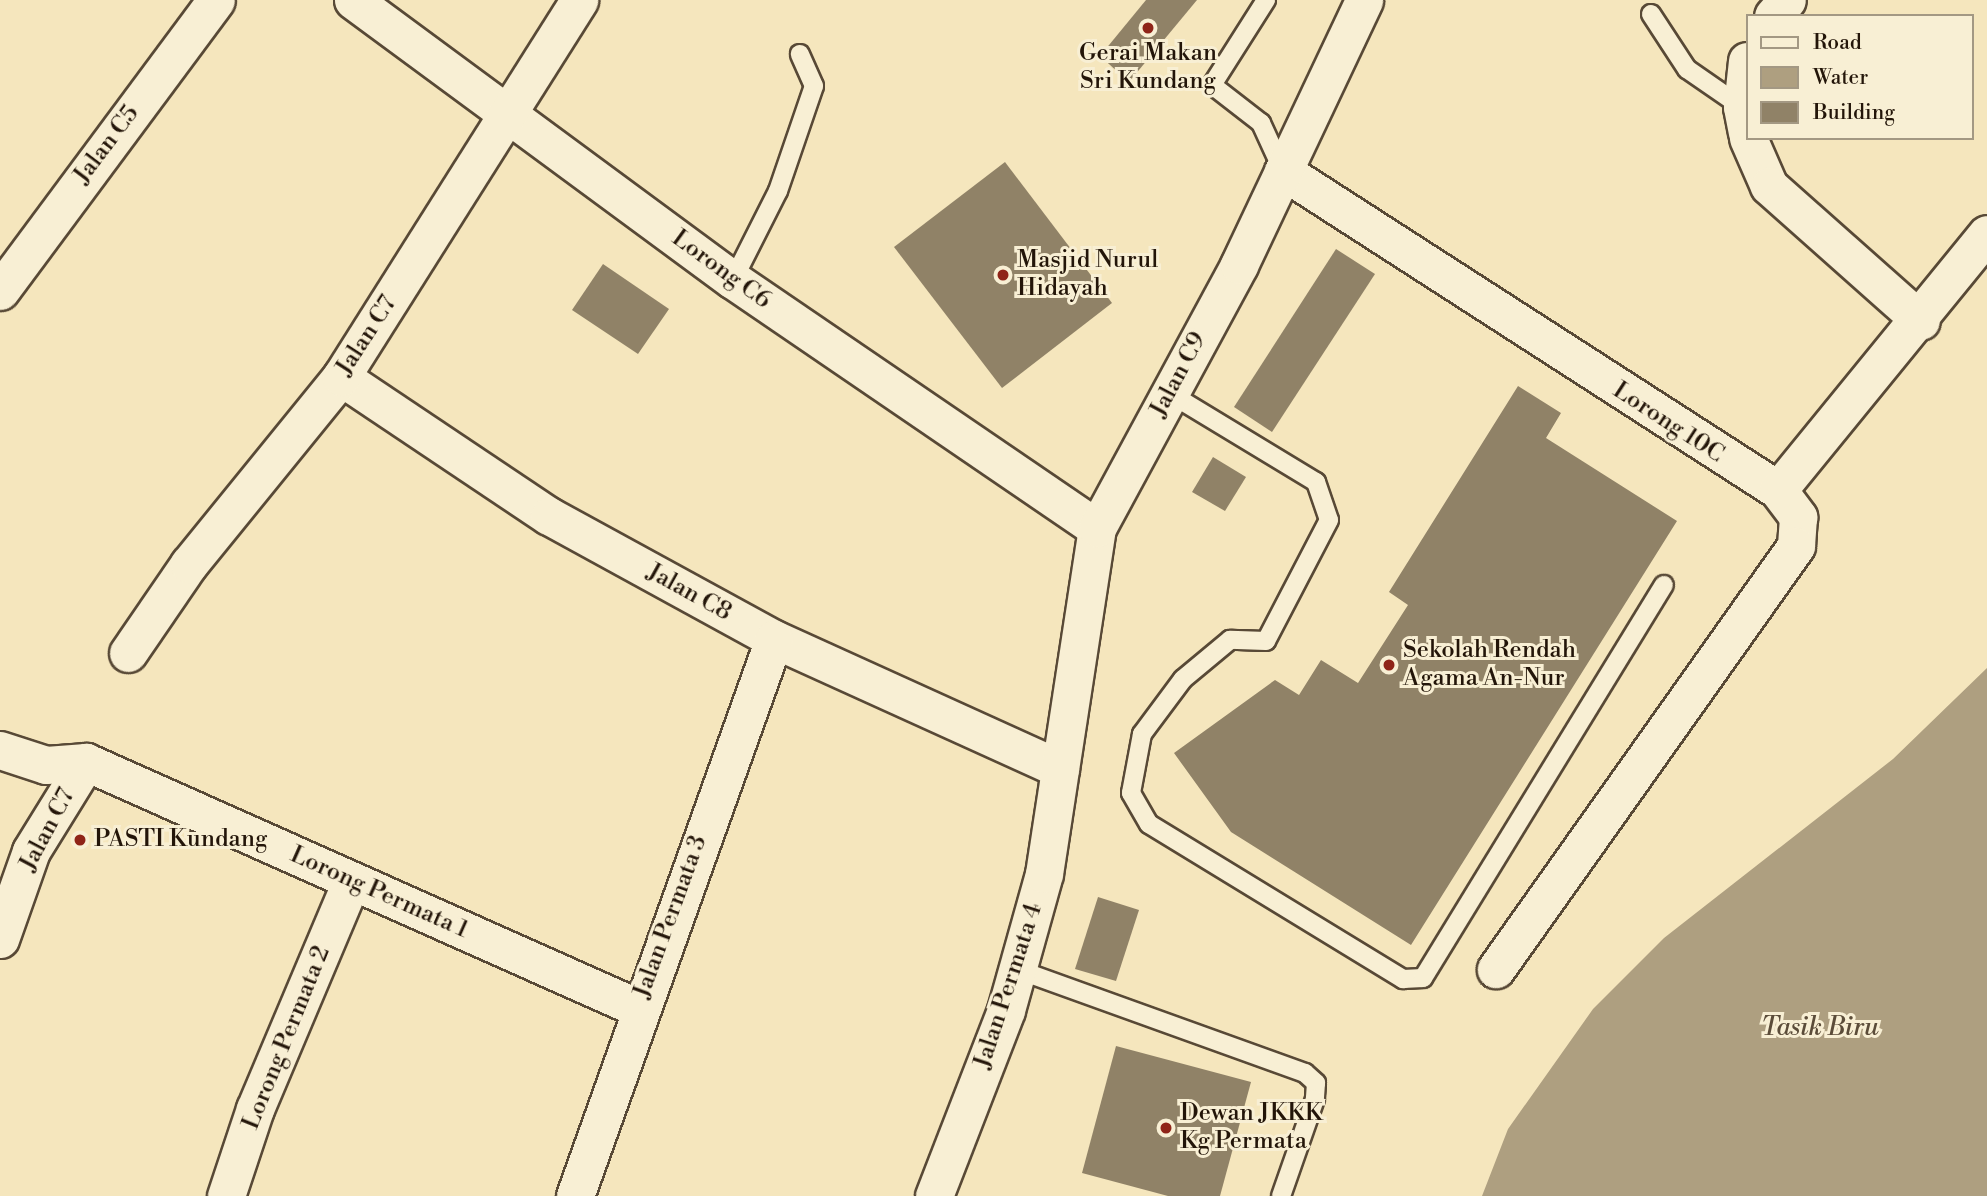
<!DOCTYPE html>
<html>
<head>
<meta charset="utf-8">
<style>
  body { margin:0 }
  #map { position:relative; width:1987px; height:1196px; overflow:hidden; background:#f5e6bd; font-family:"Libre Bodoni",serif }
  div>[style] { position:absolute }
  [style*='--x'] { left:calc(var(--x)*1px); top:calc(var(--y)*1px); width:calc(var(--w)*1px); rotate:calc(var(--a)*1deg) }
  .water>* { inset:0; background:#ae9f80 }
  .building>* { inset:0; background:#908267 }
  .roads { filter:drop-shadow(2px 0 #584936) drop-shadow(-2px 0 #584936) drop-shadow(0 2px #584936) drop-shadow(0 -2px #584936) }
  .service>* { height:18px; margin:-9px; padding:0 9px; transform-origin:9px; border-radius:9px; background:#f8efd4 }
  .minor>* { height:37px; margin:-18.5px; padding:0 18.5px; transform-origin:18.5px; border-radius:18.5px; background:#f8efd4 }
  .dots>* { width:19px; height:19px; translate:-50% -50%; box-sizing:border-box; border:4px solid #f8efd4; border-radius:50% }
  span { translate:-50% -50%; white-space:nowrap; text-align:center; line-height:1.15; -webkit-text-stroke:6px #f8efd4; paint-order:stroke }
  .poi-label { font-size:24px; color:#231509 }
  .left { translate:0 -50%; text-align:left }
  .street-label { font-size:24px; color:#231509 }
  .water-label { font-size:26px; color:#5b4c39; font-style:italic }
  .legend { position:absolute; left:1746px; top:14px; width:228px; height:126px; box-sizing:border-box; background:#f8efd4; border:2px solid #a39883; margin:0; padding:9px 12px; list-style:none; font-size:21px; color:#231509 }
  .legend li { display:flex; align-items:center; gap:14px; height:35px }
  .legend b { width:35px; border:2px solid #a39883 }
</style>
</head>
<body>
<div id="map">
  <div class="water">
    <i style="clip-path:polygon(1987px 668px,1987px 1196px,1482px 1196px,1508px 1129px,1593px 1009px,1664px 938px,1893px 759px)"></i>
  </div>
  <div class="building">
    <i style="clip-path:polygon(1146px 0,1197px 0,1129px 82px,1100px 56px)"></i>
    <i style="clip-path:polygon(1005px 162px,1112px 303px,1002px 388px,894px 247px)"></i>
    <i style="clip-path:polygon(1336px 249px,1375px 274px,1272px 432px,1234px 407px)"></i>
    <i style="clip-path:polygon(603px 264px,669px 309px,638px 354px,572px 310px)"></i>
    <i style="clip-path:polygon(1518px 386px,1561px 413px,1546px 438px,1677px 521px,1411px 945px,1231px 832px,1174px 753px,1275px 680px,1299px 695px,1321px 660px,1358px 683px,1408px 605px,1389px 592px)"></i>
    <i style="clip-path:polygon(1213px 457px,1246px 477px,1225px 511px,1192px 492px)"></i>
    <i style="clip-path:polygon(1098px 897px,1139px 910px,1116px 981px,1075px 969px)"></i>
    <i style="clip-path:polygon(1116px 1046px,1251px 1082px,1220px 1196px,1168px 1196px,1082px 1173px)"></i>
  </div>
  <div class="roads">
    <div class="service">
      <i style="--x:1266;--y:0;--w:101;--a:122.4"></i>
      <i style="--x:1212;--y:85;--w:62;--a:37.8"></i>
      <i style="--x:1261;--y:123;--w:53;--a:65.4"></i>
      <i style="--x:1651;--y:14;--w:66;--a:56.8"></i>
      <i style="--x:1687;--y:69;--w:67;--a:34.6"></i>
      <i style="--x:733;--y:280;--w:100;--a:-63.2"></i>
      <i style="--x:778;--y:191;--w:111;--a:-71.1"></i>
      <i style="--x:814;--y:86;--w:35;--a:-114"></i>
      <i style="--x:1169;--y:393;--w:172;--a:31.2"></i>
      <i style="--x:1316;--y:482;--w:40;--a:71.1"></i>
      <i style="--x:1329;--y:520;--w:136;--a:117.5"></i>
      <i style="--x:1266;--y:641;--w:36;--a:-178"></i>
      <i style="--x:1230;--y:640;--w:61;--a:140.3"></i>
      <i style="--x:1183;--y:679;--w:69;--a:126.7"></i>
      <i style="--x:1142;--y:734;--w:60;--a:100.6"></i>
      <i style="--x:1131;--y:793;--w:36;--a:60"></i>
      <i style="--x:1149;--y:824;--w:298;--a:31.4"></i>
      <i style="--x:1403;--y:979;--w:20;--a:-3"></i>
      <i style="--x:1423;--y:978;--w:461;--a:-58.5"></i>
      <i style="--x:1019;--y:970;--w:304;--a:19.8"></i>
      <i style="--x:1305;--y:1073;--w:15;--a:42"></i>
      <i style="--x:1316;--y:1083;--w:16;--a:94"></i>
      <i style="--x:1315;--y:1099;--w:103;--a:109.3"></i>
    </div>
    <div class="minor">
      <i style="--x:353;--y:0;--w:472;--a:36.4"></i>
      <i style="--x:733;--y:280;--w:440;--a:34.3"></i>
      <i style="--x:1773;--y:16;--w:21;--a:-49"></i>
      <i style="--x:1747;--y:61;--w:46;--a:96.2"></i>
      <i style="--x:1742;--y:107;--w:26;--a:79"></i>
      <i style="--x:1748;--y:138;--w:52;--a:66.4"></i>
      <i style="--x:1769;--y:186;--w:203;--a:41.6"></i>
      <i style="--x:1283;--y:171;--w:589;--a:32.8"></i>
      <i style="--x:1778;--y:490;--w:34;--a:53"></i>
      <i style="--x:1798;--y:517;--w:29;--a:94"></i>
      <i style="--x:1796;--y:546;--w:519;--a:125.35"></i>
      <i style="--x:0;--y:291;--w:362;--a:-53.4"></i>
      <i style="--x:341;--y:377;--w:250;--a:33.8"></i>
      <i style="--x:549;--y:516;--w:256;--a:28.7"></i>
      <i style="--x:774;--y:639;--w:314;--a:24.4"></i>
      <i style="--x:1778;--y:490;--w:330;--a:-50.8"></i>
      <i style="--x:128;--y:653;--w:108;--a:-55.6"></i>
      <i style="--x:189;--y:564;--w:241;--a:-50.9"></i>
      <i style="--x:341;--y:377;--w:446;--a:-57.7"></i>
      <i style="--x:0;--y:750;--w:48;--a:18.1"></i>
      <i style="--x:46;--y:765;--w:40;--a:-4.3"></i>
      <i style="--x:86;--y:762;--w:604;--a:24.02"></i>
      <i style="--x:0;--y:939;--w:93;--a:-70.6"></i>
      <i style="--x:31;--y:851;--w:105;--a:-58.3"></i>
      <i style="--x:226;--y:1196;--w:92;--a:-71.6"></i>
      <i style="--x:255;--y:1109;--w:246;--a:-67.1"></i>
      <i style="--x:575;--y:1196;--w:591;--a:-70.34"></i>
      <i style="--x:934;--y:1196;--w:199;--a:-68.8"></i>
      <i style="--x:1006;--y:1010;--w:141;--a:-74.4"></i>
      <i style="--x:1044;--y:874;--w:350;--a:-81.3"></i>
      <i style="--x:1097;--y:528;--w:299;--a:-61.6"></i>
      <i style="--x:1239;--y:265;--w:293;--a:-64.7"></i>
    </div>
  </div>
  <div class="dots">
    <i style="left:1148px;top:28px;background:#8f2418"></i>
    <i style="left:1003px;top:275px;background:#8f2418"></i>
    <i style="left:1389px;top:665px;background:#8f2418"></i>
    <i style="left:80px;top:840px;background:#8f2418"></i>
    <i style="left:1166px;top:1128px;background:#8f2418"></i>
  </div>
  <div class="poi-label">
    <span style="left:1148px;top:68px">Gerai Makan<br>Sri Kundang</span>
    <span class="left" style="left:1017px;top:275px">Masjid Nurul<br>Hidayah</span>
    <span class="left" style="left:1403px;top:665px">Sekolah Rendah<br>Agama An-Nur</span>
    <span class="left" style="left:94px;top:840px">PASTI Kundang</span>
    <span class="left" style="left:1180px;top:1128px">Dewan JKKK<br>Kg Permata</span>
  </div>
  <div class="street-label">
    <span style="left:107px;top:145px;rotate:-53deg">Jalan C5</span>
    <span style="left:721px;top:270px;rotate:36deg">Lorong C6</span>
    <span style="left:367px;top:336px;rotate:-57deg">Jalan C7</span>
    <span style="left:1179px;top:375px;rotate:-62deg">Jalan C9</span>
    <span style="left:1668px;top:423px;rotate:33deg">Lorong 10C</span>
    <span style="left:689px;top:593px;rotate:29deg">Jalan C8</span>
    <span style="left:48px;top:830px;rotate:-62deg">Jalan C7</span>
    <span style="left:379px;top:893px;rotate:24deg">Lorong Permata 1</span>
    <span style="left:671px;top:917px;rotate:-70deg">Jalan Permata 3</span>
    <span style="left:1009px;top:986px;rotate:-72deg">Jalan Permata 4</span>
    <span style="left:287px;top:1038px;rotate:-68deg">Lorong Permata 2</span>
  </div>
  <div class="water-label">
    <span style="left:1820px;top:1028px">Tasik Biru</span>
  </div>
  <ul class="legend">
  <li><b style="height:9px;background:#f8efd4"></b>Road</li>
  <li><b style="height:19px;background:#ae9f80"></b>Water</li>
  <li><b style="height:19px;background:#908267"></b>Building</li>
  </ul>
</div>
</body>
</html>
